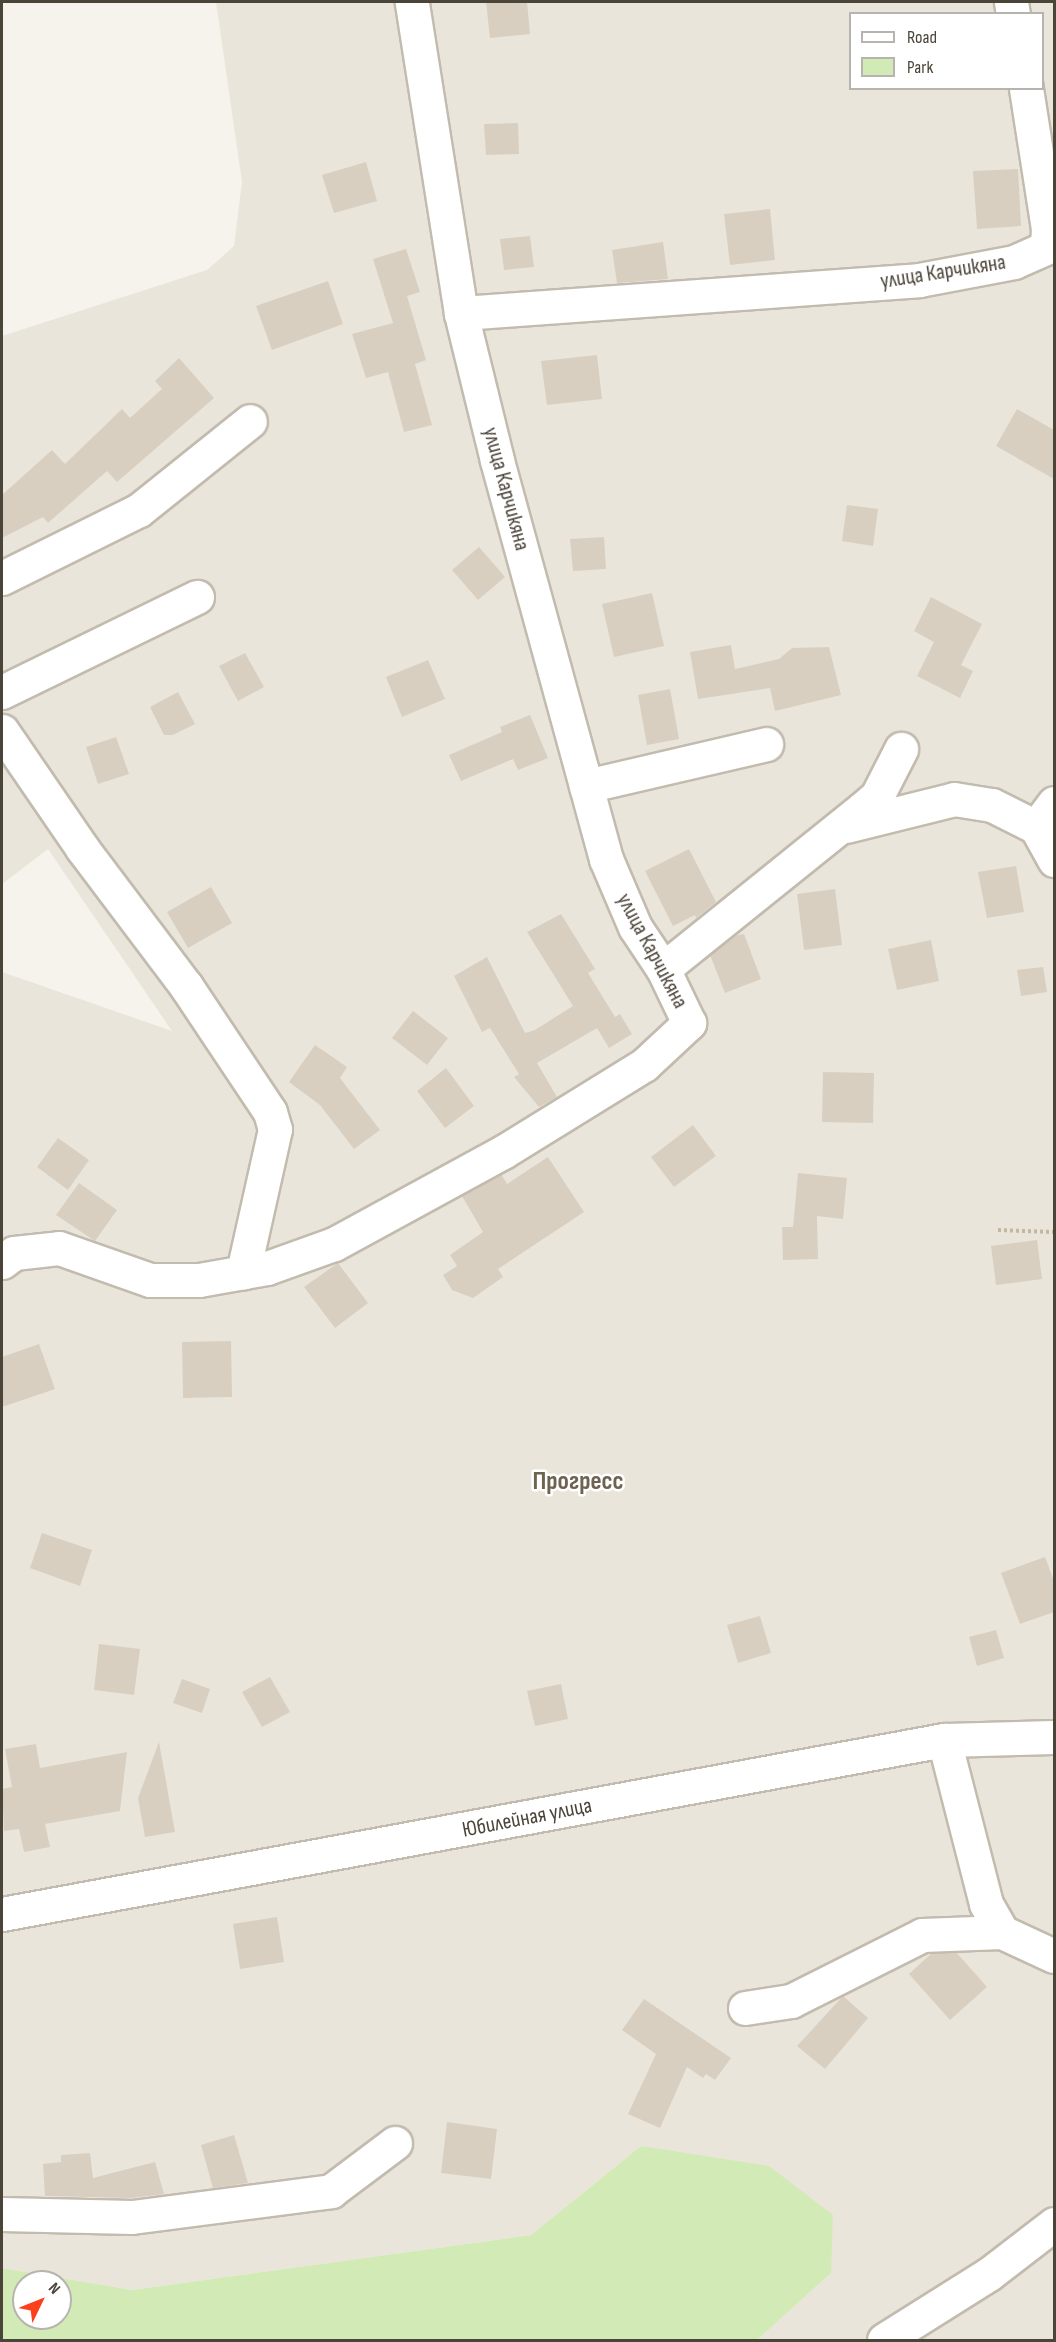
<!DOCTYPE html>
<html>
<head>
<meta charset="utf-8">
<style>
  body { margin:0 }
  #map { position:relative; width:1056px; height:2342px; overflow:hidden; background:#f6f3ec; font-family:"Sofia Sans Condensed",sans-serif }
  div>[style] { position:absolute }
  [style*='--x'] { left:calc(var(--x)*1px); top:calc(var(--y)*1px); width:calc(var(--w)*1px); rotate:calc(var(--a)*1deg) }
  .residential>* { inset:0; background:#eae5da }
  .green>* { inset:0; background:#d2eab5 }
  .building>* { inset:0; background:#d8cfc1 }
  .path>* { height:4px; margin-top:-2px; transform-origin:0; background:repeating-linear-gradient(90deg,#c4b79f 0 3px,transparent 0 6px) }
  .roads { filter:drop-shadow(2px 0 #c2bbae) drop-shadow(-2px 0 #c2bbae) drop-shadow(0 2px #c2bbae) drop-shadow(0 -2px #c2bbae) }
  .minor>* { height:33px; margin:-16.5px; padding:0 16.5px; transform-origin:16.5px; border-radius:16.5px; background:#fff }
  span { translate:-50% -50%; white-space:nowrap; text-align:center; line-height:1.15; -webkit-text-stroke:5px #fff; paint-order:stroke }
  .street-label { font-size:22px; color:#4b4439 }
  .quarter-label { font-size:26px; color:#6e6250; font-weight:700 }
  .frame { position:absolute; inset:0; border:3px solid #4b4439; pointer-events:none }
  .legend { position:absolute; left:849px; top:12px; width:195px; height:78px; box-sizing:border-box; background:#fff; border:2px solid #b7b4b0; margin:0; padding:8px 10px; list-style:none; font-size:18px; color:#4b4439 }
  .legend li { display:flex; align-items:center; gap:12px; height:30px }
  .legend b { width:30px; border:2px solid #b7b4b0 }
  .north { position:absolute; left:12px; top:2270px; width:60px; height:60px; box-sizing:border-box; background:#fff; border:2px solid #b7b4b0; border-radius:50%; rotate:47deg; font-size:16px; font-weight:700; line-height:24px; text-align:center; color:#4b4439 }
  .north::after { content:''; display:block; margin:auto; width:21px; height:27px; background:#fc3f1d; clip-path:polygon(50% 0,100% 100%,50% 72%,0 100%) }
</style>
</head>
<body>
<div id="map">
  <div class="residential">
    <i style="clip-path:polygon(evenodd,216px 2px,1054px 2px,1054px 2340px,757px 2340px,831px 2273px,684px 2155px,641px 2146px,531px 2235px,132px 2290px,2px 2268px,2px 972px,172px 1031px,48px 849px,2px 884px,2px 336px,207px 270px,234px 246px,242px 182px,216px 2px,850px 14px,1042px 14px,1042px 88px,850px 88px,850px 14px)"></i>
  </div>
  <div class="green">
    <i style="clip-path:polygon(evenodd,641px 2146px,769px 2166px,833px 2215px,831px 2273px,757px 2340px,2px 2340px,2px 2268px,132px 2290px,531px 2235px,641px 2146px,24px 2282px,60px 2282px,60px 2318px,24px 2318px,24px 2282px)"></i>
  </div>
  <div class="building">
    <i style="clip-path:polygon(486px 2px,527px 2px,530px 34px,490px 38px)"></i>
    <i style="clip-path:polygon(518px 123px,519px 154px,486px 155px,484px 124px)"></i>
    <i style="clip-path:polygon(366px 162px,377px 201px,334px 213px,322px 175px)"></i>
    <i style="clip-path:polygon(1018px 169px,1021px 226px,977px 229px,973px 171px)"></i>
    <i style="clip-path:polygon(770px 209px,775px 260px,730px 265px,724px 214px)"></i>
    <i style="clip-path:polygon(530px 236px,534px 267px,504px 270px,500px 239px)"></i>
    <i style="clip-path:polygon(663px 242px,668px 279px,617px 283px,612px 250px)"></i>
    <i style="clip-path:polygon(406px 249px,420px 292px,407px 296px,426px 360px,415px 364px,432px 425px,404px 432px,388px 372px,366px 378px,352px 334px,393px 323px,373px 259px)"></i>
    <i style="clip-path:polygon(328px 281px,343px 324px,272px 350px,256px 306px)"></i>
    <i style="clip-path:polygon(597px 355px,602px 399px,547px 405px,541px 361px)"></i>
    <i style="clip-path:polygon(179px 358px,214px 398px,117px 482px,107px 471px,48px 523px,43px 517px,2px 538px,2px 495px,52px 450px,65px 464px,122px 409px,130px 418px,162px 389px,155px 381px)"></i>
    <i style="clip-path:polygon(1017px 409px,1054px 430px,1054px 479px,996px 446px)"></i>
    <i style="clip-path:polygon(847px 505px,878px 509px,873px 546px,842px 541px)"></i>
    <i style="clip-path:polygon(604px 537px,606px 569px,573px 571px,570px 539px)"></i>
    <i style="clip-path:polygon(479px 547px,505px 577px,478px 600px,452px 570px)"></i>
    <i style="clip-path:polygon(652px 593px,664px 646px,614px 657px,602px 604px)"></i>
    <i style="clip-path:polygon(931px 597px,982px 624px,961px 665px,973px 671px,960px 698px,917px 676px,934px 642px,914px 631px)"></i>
    <i style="clip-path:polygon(731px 645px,735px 669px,779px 659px,792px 648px,829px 647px,841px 695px,775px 711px,770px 688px,698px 699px,690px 652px)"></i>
    <i style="clip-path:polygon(245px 653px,264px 687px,238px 701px,219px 666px)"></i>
    <i style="clip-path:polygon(428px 660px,445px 699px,402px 717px,386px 677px)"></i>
    <i style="clip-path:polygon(670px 689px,679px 739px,647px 745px,638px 695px)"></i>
    <i style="clip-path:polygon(178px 692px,195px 724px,173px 735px,164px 735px,150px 707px)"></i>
    <i style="clip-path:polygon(530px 715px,548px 758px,518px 770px,513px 759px,461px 781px,449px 755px,502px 732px,500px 727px)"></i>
    <i style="clip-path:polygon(116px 737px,129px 774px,98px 784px,86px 747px)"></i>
    <i style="clip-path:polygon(689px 849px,716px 902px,696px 918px,695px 915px,673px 926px,645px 871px)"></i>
    <i style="clip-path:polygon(1016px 866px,1024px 912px,987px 918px,978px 872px)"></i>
    <i style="clip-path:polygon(211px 887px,232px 923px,188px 948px,167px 912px)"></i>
    <i style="clip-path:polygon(835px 889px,842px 945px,804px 950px,797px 894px)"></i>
    <i style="clip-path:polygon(561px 914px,595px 969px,588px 973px,615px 1017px,620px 1014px,632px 1034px,609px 1048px,597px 1028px,537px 1063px,557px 1097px,539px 1107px,514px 1077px,519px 1074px,490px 1028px,482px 1032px,454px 976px,487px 957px,525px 1033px,535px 1030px,573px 1006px,527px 932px)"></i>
    <i style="clip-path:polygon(744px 934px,761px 979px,725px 993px,710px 955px,733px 936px)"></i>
    <i style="clip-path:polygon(931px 940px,939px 981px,897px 990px,888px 949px)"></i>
    <i style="clip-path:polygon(1043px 967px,1047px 992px,1021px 996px,1017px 970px)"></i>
    <i style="clip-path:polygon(413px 1011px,448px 1038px,427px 1065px,392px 1038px)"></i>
    <i style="clip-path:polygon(315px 1045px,347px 1067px,340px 1078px,380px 1130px,354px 1149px,320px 1105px,289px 1082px)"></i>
    <i style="clip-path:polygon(446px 1068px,474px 1106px,445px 1128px,417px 1091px)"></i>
    <i style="clip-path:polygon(823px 1072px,874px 1073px,873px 1123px,822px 1122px)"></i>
    <i style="clip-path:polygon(693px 1125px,716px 1156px,674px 1187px,651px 1157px)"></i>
    <i style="clip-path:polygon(58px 1138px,89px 1160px,68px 1190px,37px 1167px)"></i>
    <i style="clip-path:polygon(548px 1157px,584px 1212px,498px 1269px,503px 1277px,473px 1298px,452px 1290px,443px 1275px,457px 1266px,450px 1255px,483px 1232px,462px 1196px,501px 1174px,507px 1184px)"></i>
    <i style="clip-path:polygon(798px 1173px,847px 1178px,843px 1219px,817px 1216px,818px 1259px,783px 1260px,782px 1227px,793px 1227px)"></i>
    <i style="clip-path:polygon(79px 1183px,117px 1210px,95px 1241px,56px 1215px)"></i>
    <i style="clip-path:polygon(1037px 1240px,1042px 1279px,996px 1285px,991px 1246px)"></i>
    <i style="clip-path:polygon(338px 1263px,368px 1303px,335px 1328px,304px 1287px)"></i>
    <i style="clip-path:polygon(231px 1341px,232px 1397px,183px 1398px,182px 1342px)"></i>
    <i style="clip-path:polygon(39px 1344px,55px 1389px,2px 1407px,2px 1357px)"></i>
    <i style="clip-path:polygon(42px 1533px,92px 1550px,80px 1586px,30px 1568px)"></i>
    <i style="clip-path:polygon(1045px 1557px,1054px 1581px,1054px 1612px,1020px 1624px,1001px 1573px)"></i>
    <i style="clip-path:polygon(760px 1616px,771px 1653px,738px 1663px,727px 1625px)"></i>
    <i style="clip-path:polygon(996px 1630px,1004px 1658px,977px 1666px,969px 1637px)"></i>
    <i style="clip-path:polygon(99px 1644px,140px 1649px,134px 1695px,94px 1690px)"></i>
    <i style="clip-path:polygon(270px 1677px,290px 1712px,262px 1727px,242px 1692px)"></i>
    <i style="clip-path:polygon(182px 1679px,210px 1689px,202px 1713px,173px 1703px)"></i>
    <i style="clip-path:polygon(561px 1684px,568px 1719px,535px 1726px,527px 1691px)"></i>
    <i style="clip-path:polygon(159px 1742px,175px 1832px,145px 1837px,138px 1798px)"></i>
    <i style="clip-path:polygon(36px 1744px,40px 1768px,127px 1752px,120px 1811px,45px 1824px,50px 1847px,24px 1852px,19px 1829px,4px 1831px,2px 1789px,12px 1787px,5px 1749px)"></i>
    <i style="clip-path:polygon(277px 1917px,284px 1962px,240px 1969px,233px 1924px)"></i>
    <i style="clip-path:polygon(956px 1952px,987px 1987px,950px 2020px,909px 1974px,932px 1953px)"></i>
    <i style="clip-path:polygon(843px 1996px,868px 2018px,825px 2069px,797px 2046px)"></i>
    <i style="clip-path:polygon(644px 1999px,731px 2058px,715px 2080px,706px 2074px,703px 2078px,687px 2067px,660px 2128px,628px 2114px,656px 2054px,622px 2030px)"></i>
    <i style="clip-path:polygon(447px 2122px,497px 2129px,491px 2179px,441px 2173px)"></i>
    <i style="clip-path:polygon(234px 2135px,248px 2183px,213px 2188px,201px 2145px)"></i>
    <i style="clip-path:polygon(90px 2153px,93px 2178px,155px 2162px,164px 2194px,131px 2198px,45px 2196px,43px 2164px,61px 2162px,61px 2155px)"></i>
  </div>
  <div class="path">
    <i style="--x:998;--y:1230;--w:56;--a:2"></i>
  </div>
  <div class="roads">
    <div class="minor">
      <i style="--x:1011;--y:2;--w:12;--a:81"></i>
      <i style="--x:461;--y:313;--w:459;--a:-4.1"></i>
      <i style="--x:919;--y:280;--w:97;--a:-10.7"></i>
      <i style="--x:1014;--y:262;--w:36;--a:-24"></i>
      <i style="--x:1047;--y:247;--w:18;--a:-87"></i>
      <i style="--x:1048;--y:229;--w:143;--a:-98.9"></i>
      <i style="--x:2;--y:578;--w:153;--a:-26.4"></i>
      <i style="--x:139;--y:510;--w:142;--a:-38.7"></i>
      <i style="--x:2;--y:692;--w:217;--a:-26"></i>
      <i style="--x:2;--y:731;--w:142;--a:55.6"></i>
      <i style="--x:82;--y:848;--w:173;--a:53"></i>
      <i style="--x:186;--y:986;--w:151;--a:56.3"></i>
      <i style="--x:270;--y:1112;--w:18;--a:74"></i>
      <i style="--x:275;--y:1129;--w:147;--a:102.6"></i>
      <i style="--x:586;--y:786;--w:185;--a:-13.1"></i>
      <i style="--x:846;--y:826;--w:111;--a:-14"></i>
      <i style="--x:954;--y:799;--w:38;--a:9"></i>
      <i style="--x:992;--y:805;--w:49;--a:26.6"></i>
      <i style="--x:1036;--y:827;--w:38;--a:61"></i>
      <i style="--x:1036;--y:827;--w:30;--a:-53"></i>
      <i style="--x:663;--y:969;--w:255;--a:-38.8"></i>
      <i style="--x:862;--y:809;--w:20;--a:-41"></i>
      <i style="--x:877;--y:796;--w:53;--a:-62.9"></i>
      <i style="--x:2;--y:1262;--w:15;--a:-37"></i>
      <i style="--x:14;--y:1253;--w:45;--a:-6.3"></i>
      <i style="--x:59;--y:1248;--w:96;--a:19.4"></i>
      <i style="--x:150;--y:1280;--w:49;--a:0"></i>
      <i style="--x:199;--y:1280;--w:69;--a:-10"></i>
      <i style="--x:267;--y:1268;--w:71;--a:-19.7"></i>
      <i style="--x:334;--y:1244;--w:192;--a:-28.6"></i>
      <i style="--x:503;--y:1152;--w:166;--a:-31.7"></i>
      <i style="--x:644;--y:1065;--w:62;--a:-43"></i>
      <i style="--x:689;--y:1023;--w:60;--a:-115.7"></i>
      <i style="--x:663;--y:969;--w:50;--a:-123.7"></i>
      <i style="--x:635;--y:927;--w:74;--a:-113.1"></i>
      <i style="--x:606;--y:859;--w:414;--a:-105.3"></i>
      <i style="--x:497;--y:460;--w:151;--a:-103.8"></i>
      <i style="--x:461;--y:313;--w:315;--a:-99"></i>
      <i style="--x:944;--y:1740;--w:169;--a:75.6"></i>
      <i style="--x:986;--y:1904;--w:32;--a:60"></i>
      <i style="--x:1002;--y:1932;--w:57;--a:24.8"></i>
      <i style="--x:2;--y:1914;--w:958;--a:-10.47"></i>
      <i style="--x:944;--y:1740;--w:110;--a:-1.6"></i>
      <i style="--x:745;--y:2008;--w:47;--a:-8.7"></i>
      <i style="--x:791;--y:2001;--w:147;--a:-26.7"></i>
      <i style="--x:922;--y:1935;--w:80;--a:-2.1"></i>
      <i style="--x:2;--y:2214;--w:130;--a:1.3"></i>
      <i style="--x:132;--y:2217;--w:201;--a:-7.4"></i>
      <i style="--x:331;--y:2191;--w:80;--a:-36.9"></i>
      <i style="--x:884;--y:2340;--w:124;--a:-32.2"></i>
      <i style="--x:989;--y:2274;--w:82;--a:-37.6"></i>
    </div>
  </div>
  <div class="street-label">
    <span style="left:943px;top:272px;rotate:-9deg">улица Карчикяна</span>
    <span style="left:506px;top:489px;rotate:75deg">улица Карчикяна</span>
    <span style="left:652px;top:951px;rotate:62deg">улица Карчикяна</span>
    <span style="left:527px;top:1818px;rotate:-11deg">Юбилейная улица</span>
  </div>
  <div class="quarter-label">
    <span style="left:578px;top:1482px">Прогресс</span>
  </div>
  <div class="frame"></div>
  <ul class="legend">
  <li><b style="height:8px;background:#fff"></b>Road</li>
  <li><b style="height:16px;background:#d2eab5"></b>Park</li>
  </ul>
  <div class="north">N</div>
</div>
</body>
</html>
